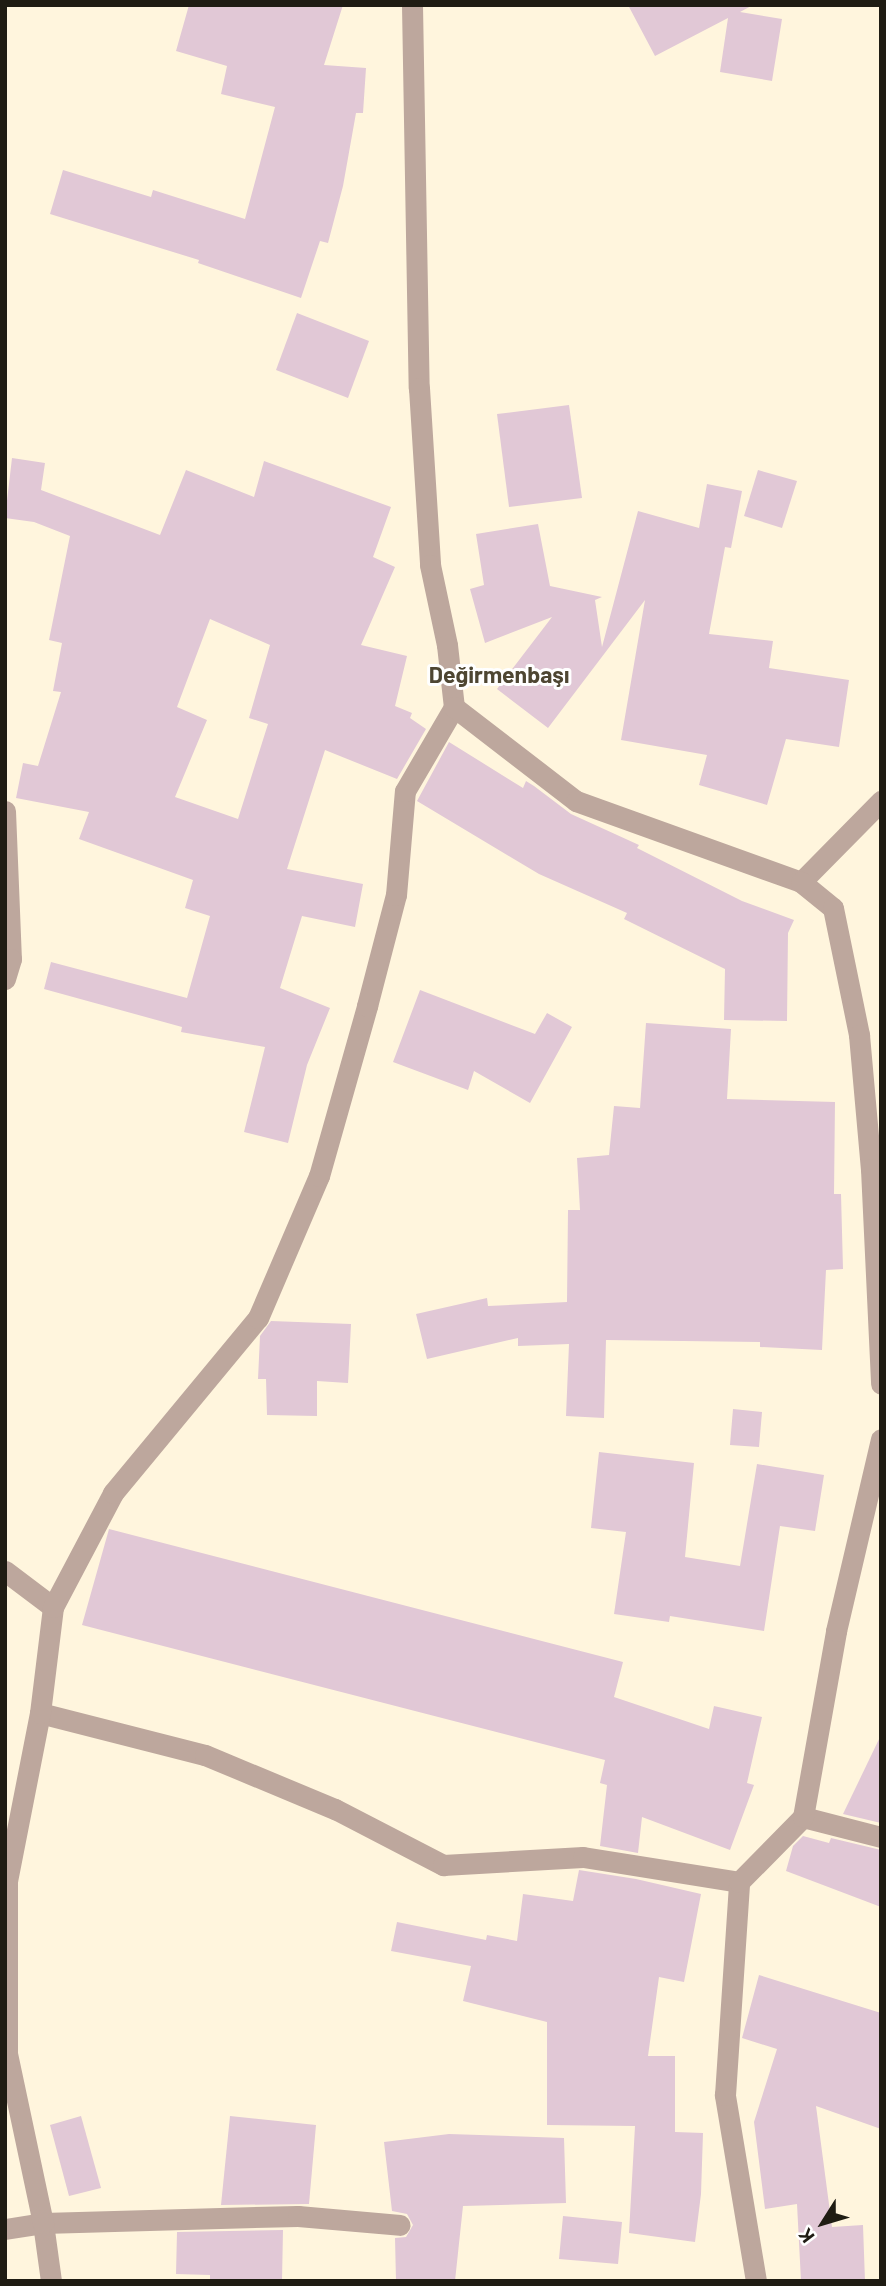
<!DOCTYPE html>
<html>
<head>
<meta charset="utf-8">
<style>
  body { margin:0 }
  #map { position:relative; width:886px; height:2286px; overflow:hidden; background:#fff5dd; font-family:Barlow,sans-serif }
  div>[style] { position:absolute }
  [style*='--x'] { left:calc(var(--x)*1px); top:calc(var(--y)*1px); width:calc(var(--w)*1px); rotate:calc(var(--a)*1deg) }
  .building>* { inset:0; background:#e1c8d6 }
  .minor>* { height:21px; margin:-10.5px; padding:0 10.5px; transform-origin:10.5px; border-radius:10.5px; background:#bda79d }
  .tertiary>* { height:21px; margin:-10.5px; padding:0 10.5px; transform-origin:10.5px; border-radius:10.5px; background:#bda79d }
  span { translate:-50% -50%; white-space:nowrap; text-align:center; line-height:1.15; -webkit-text-stroke:6px #fff; paint-order:stroke }
  .quarter-label { font-size:23px; color:#4e4632; font-weight:700 }
  .frame { position:absolute; inset:0; border:7px solid #1f1c13; pointer-events:none }
  .north { position:absolute; left:788px; top:2188px; width:70px; height:70px; -webkit-text-stroke:5px #fff; paint-order:stroke; rotate:233deg; font-size:19px; font-weight:700; line-height:28px; text-align:center; color:#1f1c13 }
  .north::after { content:''; display:block; margin:auto; width:24px; height:32px; background:#1f1c13; clip-path:polygon(50% 0,100% 100%,50% 72%,0 100%) }
</style>
</head>
<body>
<div id="map">
  <div class="building">
    <i style="clip-path:polygon(189px 5px,343px 5px,324px 65px,366px 68px,363px 113px,356px 113px,343px 186px,328px 243px,320px 241px,301px 298px,198px 263px,199px 260px,50px 214px,63px 170px,151px 197px,153px 190px,245px 219px,275px 107px,221px 94px,227px 66px,176px 51px)"></i>
    <i style="clip-path:polygon(628px 5px,753px 5px,740px 12px,782px 19px,772px 81px,720px 72px,728px 18px,655px 56px)"></i>
    <i style="clip-path:polygon(297px 313px,369px 341px,348px 398px,276px 370px)"></i>
    <i style="clip-path:polygon(569px 405px,582px 498px,509px 507px,497px 414px)"></i>
    <i style="clip-path:polygon(evenodd,12px 458px,45px 463px,41px 490px,160px 535px,186px 470px,254px 497px,264px 461px,391px 507px,373px 557px,395px 567px,361px 645px,407px 656px,395px 706px,412px 713px,410px 718px,426px 729px,397px 779px,325px 750px,287px 869px,363px 884px,355px 927px,302px 916px,280px 988px,330px 1008px,307px 1065px,288px 1143px,244px 1132px,265px 1047px,181px 1032px,182px 1027px,44px 989px,51px 962px,187px 998px,210px 916px,185px 908px,193px 880px,79px 839px,89px 812px,16px 798px,23px 763px,38px 766px,61px 692px,53px 691px,62px 643px,49px 640px,70px 536px,34px 522px,5px 518px,12px 458px,210px 619px,270px 645px,249px 718px,268px 724px,238px 819px,175px 797px,207px 720px,177px 707px,210px 619px)"></i>
    <i style="clip-path:polygon(758px 470px,797px 481px,782px 528px,744px 516px)"></i>
    <i style="clip-path:polygon(707px 484px,742px 491px,731px 548px,725px 547px,709px 634px,773px 641px,769px 668px,849px 680px,839px 747px,786px 739px,767px 805px,699px 785px,707px 755px,621px 740px,645px 600px,548px 728px,497px 689px,552px 617px,485px 643px,470px 589px,484px 585px,476px 534px,538px 524px,550px 586px,602px 597px,595px 600px,602px 647px,638px 511px,699px 528px)"></i>
    <i style="clip-path:polygon(449px 742px,523px 788px,526px 781px,534px 786px,571px 814px,639px 845px,637px 848px,742px 901px,794px 920px,788px 933px,787px 1021px,724px 1020px,725px 969px,624px 919px,627px 913px,539px 874px,417px 801px)"></i>
    <i style="clip-path:polygon(420px 990px,535px 1034px,547px 1013px,572px 1027px,530px 1103px,474px 1071px,468px 1090px,393px 1062px)"></i>
    <i style="clip-path:polygon(646px 1023px,731px 1029px,727px 1099px,835px 1102px,834px 1194px,841px 1194px,843px 1269px,826px 1270px,822px 1350px,760px 1347px,760px 1342px,606px 1340px,604px 1418px,566px 1416px,569px 1344px,518px 1346px,518px 1338px,427px 1359px,416px 1314px,487px 1298px,488px 1306px,567px 1302px,568px 1210px,580px 1210px,577px 1158px,609px 1155px,614px 1106px,640px 1108px)"></i>
    <i style="clip-path:polygon(271px 1321px,351px 1324px,348px 1383px,317px 1381px,317px 1416px,267px 1415px,266px 1379px,258px 1379px,260px 1336px)"></i>
    <i style="clip-path:polygon(733px 1409px,762px 1412px,759px 1447px,730px 1445px)"></i>
    <i style="clip-path:polygon(599px 1452px,694px 1463px,685px 1557px,740px 1566px,757px 1464px,824px 1475px,815px 1531px,780px 1526px,764px 1631px,670px 1616px,669px 1622px,614px 1614px,626px 1532px,591px 1528px)"></i>
    <i style="clip-path:polygon(109px 1529px,623px 1662px,614px 1697px,709px 1729px,714px 1706px,762px 1717px,747px 1783px,754px 1785px,730px 1850px,642px 1817px,638px 1853px,600px 1846px,607px 1785px,600px 1783px,605px 1760px,82px 1625px)"></i>
    <i style="clip-path:polygon(881px 1735px,881px 1823px,843px 1814px)"></i>
    <i style="clip-path:polygon(803px 1836px,829px 1843px,831px 1838px,881px 1850px,881px 1907px,786px 1871px,793px 1846px)"></i>
    <i style="clip-path:polygon(579px 1870px,636px 1879px,701px 1894px,684px 1982px,659px 1977px,648px 2056px,675px 2056px,675px 2132px,703px 2133px,701px 2194px,695px 2242px,629px 2233px,635px 2126px,547px 2125px,547px 2022px,463px 2001px,471px 1966px,391px 1951px,397px 1922px,486px 1940px,487px 1935px,517px 1941px,523px 1894px,573px 1901px)"></i>
    <i style="clip-path:polygon(759px 1975px,881px 2013px,881px 2129px,816px 2106px,832px 2227px,863px 2225px,865px 2281px,801px 2281px,797px 2204px,765px 2209px,754px 2122px,777px 2049px,742px 2038px)"></i>
    <i style="clip-path:polygon(81px 2116px,101px 2188px,69px 2196px,50px 2125px)"></i>
    <i style="clip-path:polygon(230px 2116px,316px 2125px,309px 2204px,221px 2205px)"></i>
    <i style="clip-path:polygon(449px 2134px,564px 2138px,566px 2203px,463px 2206px,455px 2281px,396px 2281px,395px 2238px,406px 2237px,413px 2225px,407px 2214px,392px 2211px,384px 2142px)"></i>
    <i style="clip-path:polygon(563px 2216px,622px 2222px,618px 2264px,559px 2259px)"></i>
    <i style="clip-path:polygon(283px 2230px,282px 2281px,210px 2281px,210px 2275px,176px 2274px,177px 2232px)"></i>
  </div>
  <div class="minor">
    <i style="--x:5;--y:811;--w:148;--a:87.7"></i>
    <i style="--x:11;--y:959;--w:21;--a:107"></i>
    <i style="--x:801;--y:882;--w:114;--a:-45.4"></i>
    <i style="--x:5;--y:1571;--w:60;--a:36.9"></i>
    <i style="--x:40;--y:1713;--w:170;--a:14.3"></i>
    <i style="--x:205;--y:1755;--w:141;--a:22.6"></i>
    <i style="--x:335;--y:1809;--w:122;--a:27.4"></i>
    <i style="--x:443;--y:1865;--w:140;--a:-3.3"></i>
    <i style="--x:583;--y:1857;--w:158;--a:9.1"></i>
    <i style="--x:803;--y:1817;--w:81;--a:14.4"></i>
    <i style="--x:5;--y:2229;--w:38;--a:-9"></i>
    <i style="--x:43;--y:2223;--w:255;--a:-1.6"></i>
    <i style="--x:298;--y:2216;--w:102;--a:5"></i>
    <i style="--x:51;--y:2281;--w:59;--a:-97.9"></i>
    <i style="--x:43;--y:2223;--w:174;--a:-102"></i>
    <i style="--x:7;--y:2053;--w:172;--a:-90"></i>
    <i style="--x:7;--y:1881;--w:171;--a:-78.9"></i>
    <i style="--x:40;--y:1713;--w:107;--a:-83"></i>
    <i style="--x:53;--y:1607;--w:129;--a:-62.2"></i>
    <i style="--x:113;--y:1493;--w:227;--a:-50.4"></i>
    <i style="--x:258;--y:1318;--w:155;--a:-66.8"></i>
    <i style="--x:319;--y:1176;--w:177;--a:-74.2"></i>
    <i style="--x:367;--y:1006;--w:115;--a:-75.4"></i>
    <i style="--x:396;--y:895;--w:104;--a:-85.1"></i>
    <i style="--x:405;--y:791;--w:97;--a:-59.7"></i>
  </div>
  <div class="tertiary">
    <i style="--x:412;--y:5;--w:383;--a:89"></i>
    <i style="--x:419;--y:388;--w:177;--a:86.4"></i>
    <i style="--x:430;--y:565;--w:82;--a:78"></i>
    <i style="--x:447;--y:645;--w:62;--a:83.6"></i>
    <i style="--x:454;--y:707;--w:154;--a:37.6"></i>
    <i style="--x:576;--y:801;--w:239;--a:19.8"></i>
    <i style="--x:801;--y:882;--w:41;--a:39.1"></i>
    <i style="--x:833;--y:908;--w:130;--a:78.4"></i>
    <i style="--x:859;--y:1035;--w:135;--a:84.9"></i>
    <i style="--x:871;--y:1169;--w:215;--a:87.3"></i>
    <i style="--x:756;--y:2281;--w:189;--a:-99.5"></i>
    <i style="--x:725;--y:2095;--w:213;--a:-86.2"></i>
    <i style="--x:739;--y:1882;--w:91;--a:-45.4"></i>
    <i style="--x:803;--y:1817;--w:189;--a:-79.9"></i>
    <i style="--x:836;--y:1631;--w:197;--a:-76.8"></i>
  </div>
  <div class="quarter-label">
    <span style="left:499px;top:674px">Değirmenbaşı</span>
  </div>
  <div class="frame"></div>
  <div class="north">K</div>
</div>
</body>
</html>
